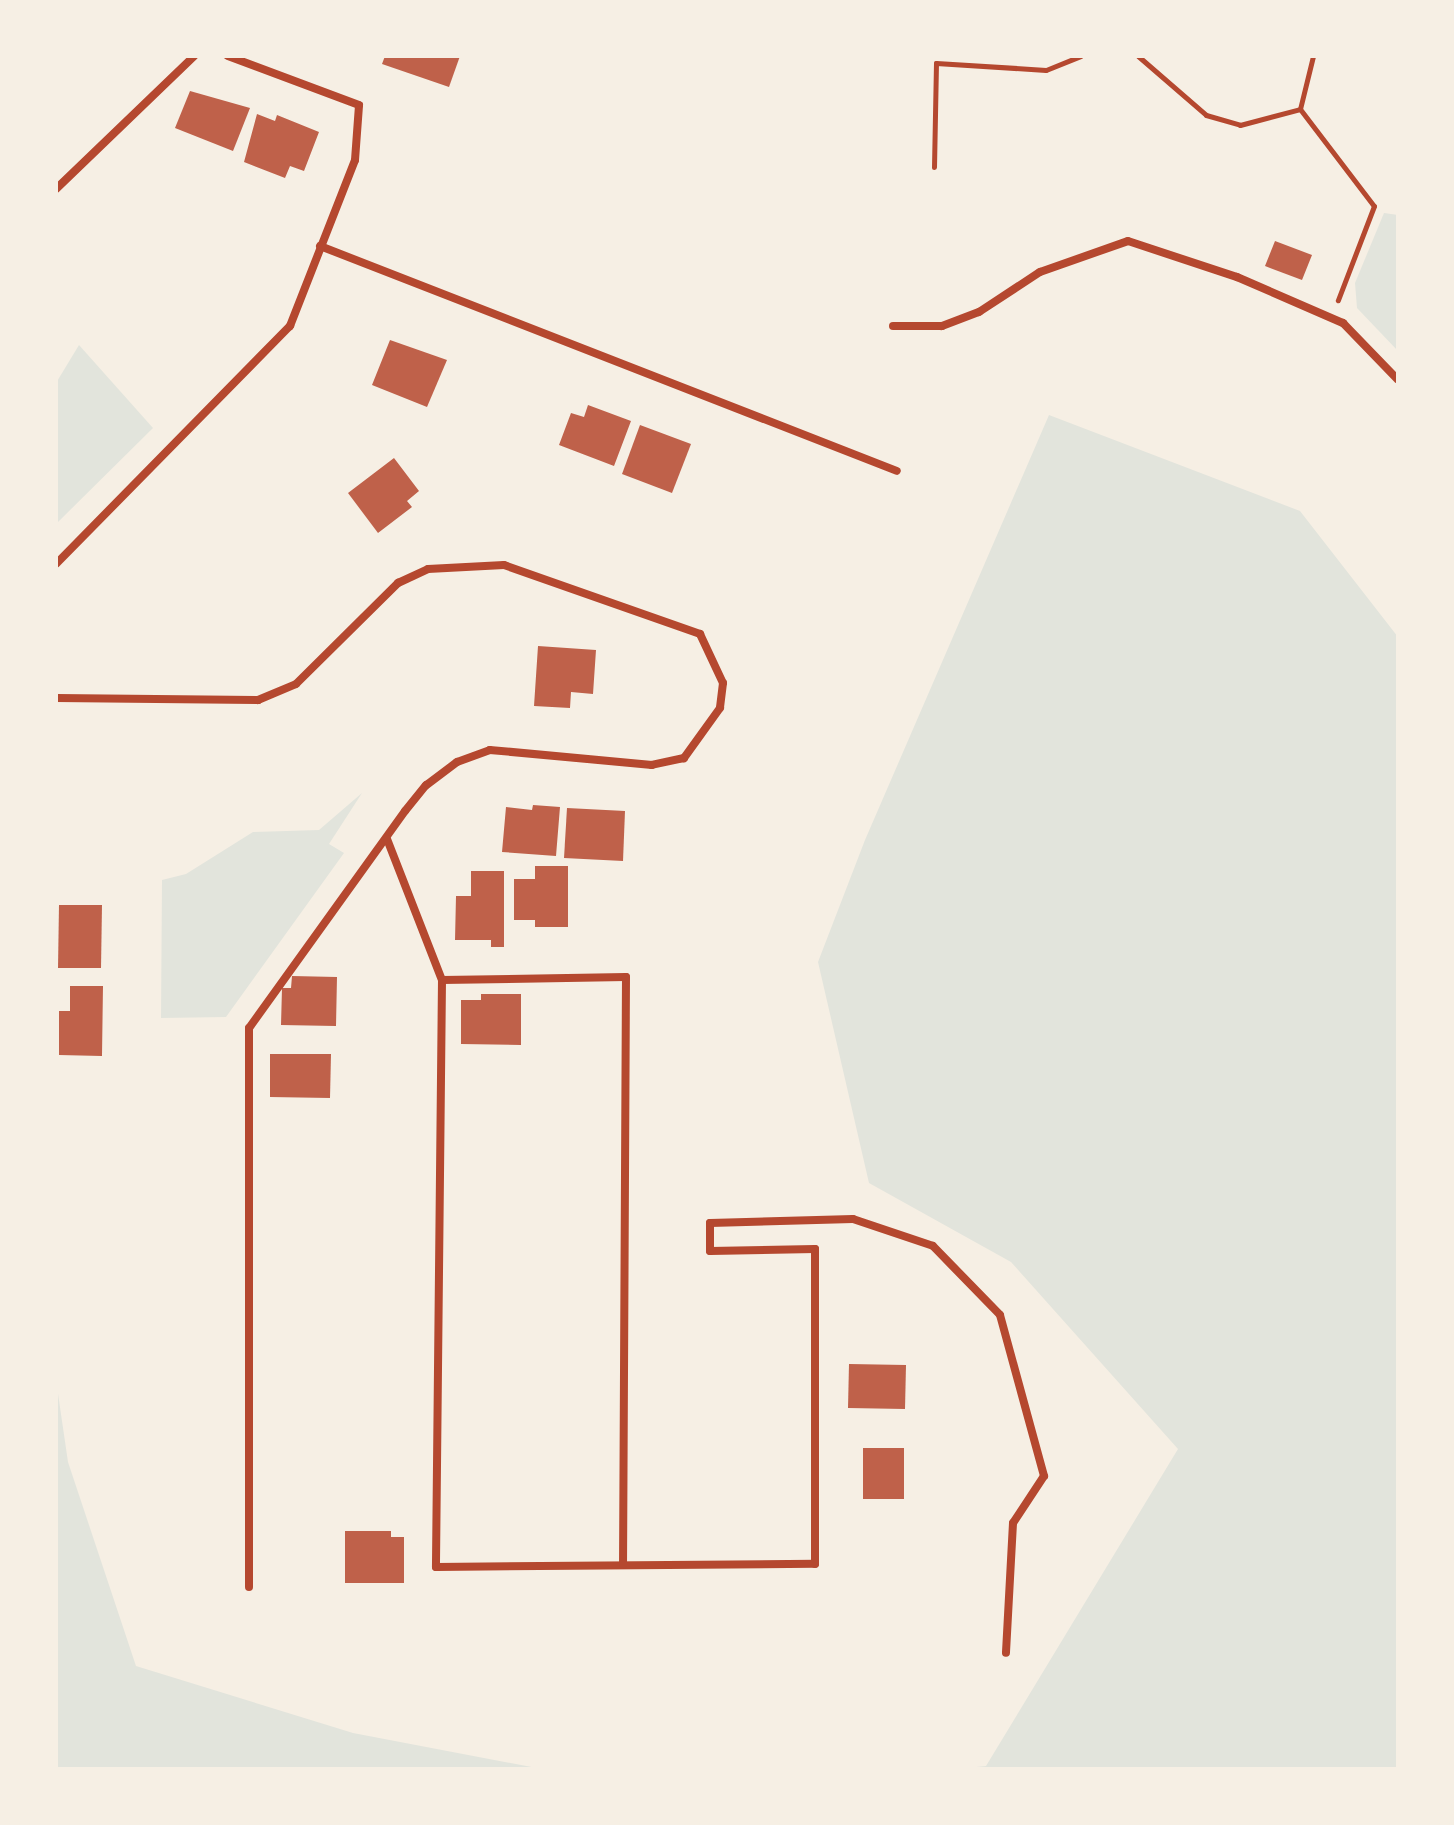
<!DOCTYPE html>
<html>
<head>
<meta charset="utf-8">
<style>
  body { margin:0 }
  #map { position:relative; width:1454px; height:1825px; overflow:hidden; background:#f6efe4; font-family:"Noto Sans",sans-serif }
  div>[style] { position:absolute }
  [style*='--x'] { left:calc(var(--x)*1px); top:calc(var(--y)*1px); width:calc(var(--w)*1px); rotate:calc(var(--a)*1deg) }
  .green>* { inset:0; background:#e2e4dc }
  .building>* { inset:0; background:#bf614a }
  .path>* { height:5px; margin:-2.5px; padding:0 2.5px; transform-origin:2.5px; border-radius:2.5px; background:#b5482f }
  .minor>* { height:8px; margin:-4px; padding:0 4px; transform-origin:4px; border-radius:4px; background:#b5482f }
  span { translate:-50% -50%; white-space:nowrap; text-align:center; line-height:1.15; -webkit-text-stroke:8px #f6efe4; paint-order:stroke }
  .frame { position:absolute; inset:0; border:58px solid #f6efe4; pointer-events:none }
</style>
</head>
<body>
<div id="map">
  <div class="green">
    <i style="clip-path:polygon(1384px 213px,1398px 215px,1398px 351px,1357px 308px,1355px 283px)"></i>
    <i style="clip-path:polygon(79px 345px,153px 428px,56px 524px,56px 383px)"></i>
    <i style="clip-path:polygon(1049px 415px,1300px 511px,1398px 637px,1398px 1769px,957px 1769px,986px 1766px,1178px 1449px,1011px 1262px,869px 1183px,818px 962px,865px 840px)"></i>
    <i style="clip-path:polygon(362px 793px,329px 844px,344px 853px,226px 1017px,161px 1018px,162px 880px,186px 874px,253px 832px,319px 830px)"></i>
    <i style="clip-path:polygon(56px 1380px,68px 1462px,136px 1666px,353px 1733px,542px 1769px,56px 1769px)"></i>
  </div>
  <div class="building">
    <i style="clip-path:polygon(385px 56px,460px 56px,449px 87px,382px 64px)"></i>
    <i style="clip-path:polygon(190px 91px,250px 108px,233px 151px,175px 128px)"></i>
    <i style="clip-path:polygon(257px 114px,275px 121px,277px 115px,319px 132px,304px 171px,290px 166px,285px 178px,244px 162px)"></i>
    <i style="clip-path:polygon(1275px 241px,1312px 255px,1302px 280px,1265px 266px)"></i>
    <i style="clip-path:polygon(390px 340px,447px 360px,427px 407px,372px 385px)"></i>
    <i style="clip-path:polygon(588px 405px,631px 421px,614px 466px,559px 445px,571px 413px,584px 417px)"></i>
    <i style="clip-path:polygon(640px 425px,691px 444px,672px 493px,622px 474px)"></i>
    <i style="clip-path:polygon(394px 458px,419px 491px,407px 501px,412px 507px,378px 533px,348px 493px)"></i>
    <i style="clip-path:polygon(538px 646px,596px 650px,593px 694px,571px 692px,570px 708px,534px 706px)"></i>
    <i style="clip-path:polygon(533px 805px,560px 807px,556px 856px,502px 852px,506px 807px,532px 810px)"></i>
    <i style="clip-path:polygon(567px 808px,625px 811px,623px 861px,564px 858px)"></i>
    <i style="clip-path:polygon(535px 866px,568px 866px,568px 927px,535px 927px,535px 920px,514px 920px,514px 879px,535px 879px)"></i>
    <i style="clip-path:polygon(471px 871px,504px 871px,504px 947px,491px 947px,491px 940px,455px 940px,456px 896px,471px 896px)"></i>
    <i style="clip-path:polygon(59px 905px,102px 905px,101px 968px,58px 968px)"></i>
    <i style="clip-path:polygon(292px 976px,337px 977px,336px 1026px,281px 1025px,282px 988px,291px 988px)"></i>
    <i style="clip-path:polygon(70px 986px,103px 986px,102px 1056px,59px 1055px,59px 1011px,70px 1011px)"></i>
    <i style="clip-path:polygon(481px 994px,521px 994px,521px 1045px,461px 1044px,461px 1000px,481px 1000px)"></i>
    <i style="clip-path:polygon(270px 1054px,331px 1054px,330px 1098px,270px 1097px)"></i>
    <i style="clip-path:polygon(849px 1364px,906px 1365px,905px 1409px,848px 1408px)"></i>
    <i style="clip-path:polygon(863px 1448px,904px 1448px,904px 1499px,863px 1499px)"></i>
    <i style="clip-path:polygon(345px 1531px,391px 1531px,391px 1537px,404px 1537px,404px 1583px,345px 1583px)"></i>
  </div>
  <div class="path">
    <i style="--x:1138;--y:56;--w:90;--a:40.9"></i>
    <i style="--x:1206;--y:115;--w:35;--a:16"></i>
    <i style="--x:1240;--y:125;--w:62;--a:-14.9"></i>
    <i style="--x:1300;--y:109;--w:55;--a:-76.2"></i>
    <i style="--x:1300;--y:109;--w:122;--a:52.7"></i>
    <i style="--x:1374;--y:206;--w:101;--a:111"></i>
    <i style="--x:934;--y:167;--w:104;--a:-88.9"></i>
    <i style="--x:936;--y:63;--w:110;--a:3.6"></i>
    <i style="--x:1046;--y:70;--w:37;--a:-22"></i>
  </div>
  <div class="minor">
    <i style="--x:56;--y:189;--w:192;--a:-43.9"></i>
    <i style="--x:320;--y:246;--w:619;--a:21.3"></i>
    <i style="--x:893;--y:326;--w:49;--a:0"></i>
    <i style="--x:942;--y:326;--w:40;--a:-21"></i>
    <i style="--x:979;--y:312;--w:73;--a:-33.3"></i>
    <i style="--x:1040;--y:272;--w:93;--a:-19.4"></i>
    <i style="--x:1128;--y:241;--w:115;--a:18.3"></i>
    <i style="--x:1237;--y:277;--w:116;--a:23.5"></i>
    <i style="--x:1343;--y:323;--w:79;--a:46"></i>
    <i style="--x:56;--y:564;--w:334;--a:-45.5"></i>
    <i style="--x:290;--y:326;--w:178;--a:-68.6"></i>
    <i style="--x:355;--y:160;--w:55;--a:-85.8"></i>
    <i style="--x:359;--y:105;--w:140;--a:-159.5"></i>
    <i style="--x:56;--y:698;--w:202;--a:0.6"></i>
    <i style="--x:258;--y:700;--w:41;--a:-22.8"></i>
    <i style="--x:296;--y:684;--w:144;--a:-44.7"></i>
    <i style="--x:398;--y:583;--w:33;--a:-25"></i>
    <i style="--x:428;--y:569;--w:76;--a:-3"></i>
    <i style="--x:504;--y:565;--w:208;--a:19.4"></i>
    <i style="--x:700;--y:634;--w:54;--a:64.9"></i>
    <i style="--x:723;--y:683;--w:25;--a:97"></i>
    <i style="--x:720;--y:708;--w:62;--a:125.8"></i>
    <i style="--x:684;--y:758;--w:33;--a:168"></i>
    <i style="--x:652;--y:765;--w:163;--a:-174.7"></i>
    <i style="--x:490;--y:750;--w:35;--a:160"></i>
    <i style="--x:457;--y:762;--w:39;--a:143"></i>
    <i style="--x:426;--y:785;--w:33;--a:129"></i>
    <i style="--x:405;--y:811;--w:267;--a:125.7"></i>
    <i style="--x:249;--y:1028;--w:559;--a:90"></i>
    <i style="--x:387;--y:839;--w:151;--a:68.7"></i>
    <i style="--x:442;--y:980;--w:587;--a:90.59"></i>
    <i style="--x:436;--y:1567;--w:379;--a:-0.5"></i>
    <i style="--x:815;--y:1564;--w:315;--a:-90"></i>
    <i style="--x:815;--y:1249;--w:105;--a:178.9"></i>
    <i style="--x:710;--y:1251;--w:28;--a:-90"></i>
    <i style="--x:710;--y:1223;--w:143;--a:-1.6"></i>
    <i style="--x:853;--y:1219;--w:84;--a:18.6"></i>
    <i style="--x:933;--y:1246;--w:96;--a:45.8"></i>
    <i style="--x:1000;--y:1315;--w:167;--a:74.7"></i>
    <i style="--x:1044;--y:1476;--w:56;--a:123.4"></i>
    <i style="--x:1013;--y:1523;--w:130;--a:93.1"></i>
    <i style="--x:442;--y:980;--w:184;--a:-0.9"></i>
    <i style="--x:626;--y:977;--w:588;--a:90.29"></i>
  </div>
  <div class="frame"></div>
</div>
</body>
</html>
